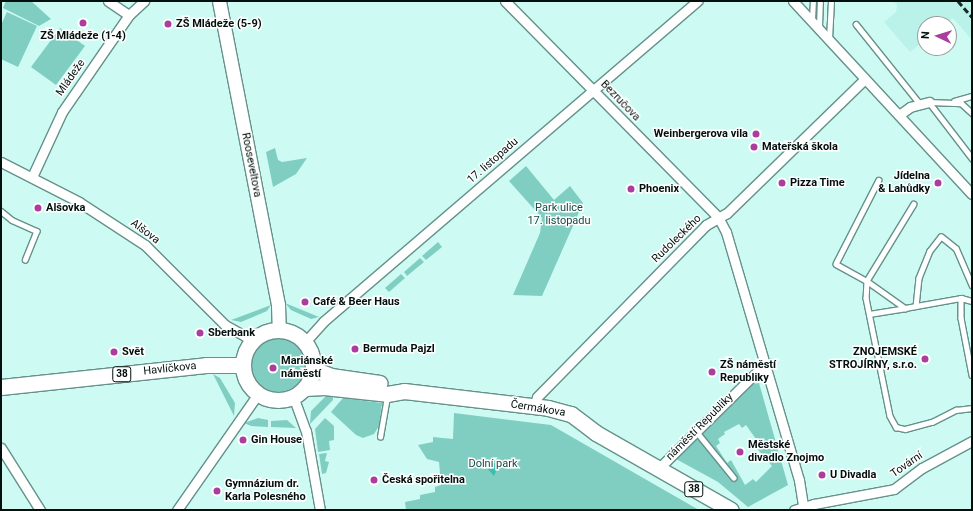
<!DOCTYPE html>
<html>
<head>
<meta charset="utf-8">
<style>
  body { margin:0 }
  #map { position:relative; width:973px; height:511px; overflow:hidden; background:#cdfbf3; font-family:Roboto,sans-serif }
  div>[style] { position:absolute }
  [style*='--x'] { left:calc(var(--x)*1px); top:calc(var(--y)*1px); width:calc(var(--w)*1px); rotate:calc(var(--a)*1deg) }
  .built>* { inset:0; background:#baf2e9 }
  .green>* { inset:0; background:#7fcec1 }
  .round { border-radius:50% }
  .water>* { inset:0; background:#3cbeae }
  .roads { filter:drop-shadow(1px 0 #65918a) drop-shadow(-1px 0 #65918a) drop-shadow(0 1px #65918a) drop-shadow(0 -1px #65918a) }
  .lane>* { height:4.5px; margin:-2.25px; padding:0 2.25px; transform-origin:2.25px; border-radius:2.25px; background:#fff }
  .street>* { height:9px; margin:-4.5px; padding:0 4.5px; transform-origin:4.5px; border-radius:4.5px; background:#fff }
  .secondary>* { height:13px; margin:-6.5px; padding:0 6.5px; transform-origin:6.5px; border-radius:6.5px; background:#fff }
  .primary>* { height:15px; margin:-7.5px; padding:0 7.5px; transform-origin:7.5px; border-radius:7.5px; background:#fff }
  .primary>.ring { margin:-7.5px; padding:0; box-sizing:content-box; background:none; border:15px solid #fff; border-radius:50% }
  .rail>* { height:3px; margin-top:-1.5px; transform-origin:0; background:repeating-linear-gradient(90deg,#172926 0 6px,transparent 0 9px) }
  .dots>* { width:11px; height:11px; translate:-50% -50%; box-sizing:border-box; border:2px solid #fff; border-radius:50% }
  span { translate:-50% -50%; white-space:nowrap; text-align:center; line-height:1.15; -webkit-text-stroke:3px #fff; paint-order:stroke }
  .shield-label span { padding:1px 3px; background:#fff; border:1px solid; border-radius:3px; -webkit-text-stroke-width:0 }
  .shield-label { font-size:10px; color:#010f0d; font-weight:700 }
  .poi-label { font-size:11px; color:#010f0d; font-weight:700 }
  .left { translate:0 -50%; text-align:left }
  .right { translate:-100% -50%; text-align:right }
  .street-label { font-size:11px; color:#010f0d }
  .park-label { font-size:11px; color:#144b44 }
  .frame { position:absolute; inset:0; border:2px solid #010f0d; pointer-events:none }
  .north { position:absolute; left:917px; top:16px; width:40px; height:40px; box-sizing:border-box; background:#fff; border:1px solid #999f9e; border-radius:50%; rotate:274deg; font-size:11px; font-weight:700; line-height:16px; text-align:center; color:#010f0d }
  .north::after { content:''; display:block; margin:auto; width:14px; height:18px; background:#aa3d9d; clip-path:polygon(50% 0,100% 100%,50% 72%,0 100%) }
</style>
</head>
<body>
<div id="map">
  <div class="built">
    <i style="clip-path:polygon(893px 1px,972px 1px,972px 40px,953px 18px,945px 24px,925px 24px,925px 40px,910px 52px,884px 22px,896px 12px,897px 5px)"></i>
  </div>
  <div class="green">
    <i style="clip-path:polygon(6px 1px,31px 1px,51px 19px,39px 26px,3px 8px)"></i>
    <i style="clip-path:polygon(7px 12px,37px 26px,18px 67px,1px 59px,1px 25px)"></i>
    <i style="clip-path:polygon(60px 28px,85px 46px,56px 85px,31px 67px)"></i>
    <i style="clip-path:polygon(275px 148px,278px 160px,282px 162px,307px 158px,296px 174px,273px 187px,266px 152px)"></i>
    <i style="clip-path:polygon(526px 166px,554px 200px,570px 186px,583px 203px,542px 296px,513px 295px,540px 233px,542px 218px,509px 181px)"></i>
    <i style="clip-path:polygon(438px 242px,442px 247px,426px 260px,422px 256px)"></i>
    <i style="clip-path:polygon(420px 258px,424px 262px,407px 276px,404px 272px)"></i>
    <i style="clip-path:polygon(401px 274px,405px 278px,389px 292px,385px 288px)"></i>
    <i style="clip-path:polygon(285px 303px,319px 317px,311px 319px,291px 310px)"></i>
    <i style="clip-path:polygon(271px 305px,267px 311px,241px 322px,231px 320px)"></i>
    <i class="round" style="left:250px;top:336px;width:56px;height:56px"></i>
    <i style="clip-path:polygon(213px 374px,220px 378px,235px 403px,234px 416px)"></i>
    <i style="clip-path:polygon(evenodd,759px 383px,788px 485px,748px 507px,718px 482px,676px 459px,753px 384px,759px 383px,739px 424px,742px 428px,746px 425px,758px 442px,754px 445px,772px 466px,756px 482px,753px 479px,745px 485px,731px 460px,727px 463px,716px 446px,720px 443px,718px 439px,725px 434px,724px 432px,739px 424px)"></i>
    <i style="clip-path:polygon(333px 391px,333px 400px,310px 424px,311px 411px,328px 394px)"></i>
    <i style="clip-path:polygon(343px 398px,382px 403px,379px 426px,374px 434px,363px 438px,356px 435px,331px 412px)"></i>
    <i style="clip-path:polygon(454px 413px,551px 425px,699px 510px,406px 510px,405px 502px,420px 499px,420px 495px,435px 492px,435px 487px,441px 485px,439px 462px,427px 459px,418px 445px,433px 442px,433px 437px,453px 439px)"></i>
    <i style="clip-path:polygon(258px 418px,268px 420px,268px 427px,251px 426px,244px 423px)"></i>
    <i style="clip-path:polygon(325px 418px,334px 426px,334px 440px,329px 441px,330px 450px,318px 452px,315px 429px)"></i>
    <i style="clip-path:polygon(287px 420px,296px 428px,271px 427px,271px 421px)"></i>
    <i style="clip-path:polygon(327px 453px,325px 461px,329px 462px,326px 473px,322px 474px,319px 454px)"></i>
  </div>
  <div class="water">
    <i style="clip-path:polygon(491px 459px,498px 467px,494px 476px,487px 468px)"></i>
  </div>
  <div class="roads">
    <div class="lane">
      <i style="--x:812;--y:19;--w:18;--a:-87"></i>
      <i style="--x:856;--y:24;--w:102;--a:51.3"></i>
      <i style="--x:819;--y:27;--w:26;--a:-88"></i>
      <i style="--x:829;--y:39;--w:38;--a:-87"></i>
      <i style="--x:954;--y:101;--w:19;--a:-16"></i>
      <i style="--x:929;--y:102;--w:71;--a:52.5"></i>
      <i style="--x:929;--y:102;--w:32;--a:2"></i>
      <i style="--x:961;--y:103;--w:15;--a:42"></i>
      <i style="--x:879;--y:180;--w:94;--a:117.1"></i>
      <i style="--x:836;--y:264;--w:35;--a:29"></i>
      <i style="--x:867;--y:281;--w:47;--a:35.4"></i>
      <i style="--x:905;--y:308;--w:11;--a:-10"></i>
      <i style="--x:914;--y:204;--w:90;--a:121.4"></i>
      <i style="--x:867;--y:281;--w:17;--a:93"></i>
      <i style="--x:866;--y:298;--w:120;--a:78.5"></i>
      <i style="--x:890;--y:416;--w:13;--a:61"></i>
      <i style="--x:896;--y:427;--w:9;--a:13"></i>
      <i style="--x:905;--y:429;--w:28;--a:-15"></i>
      <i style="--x:932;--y:422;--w:27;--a:-27"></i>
      <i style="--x:956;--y:410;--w:16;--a:-7"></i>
      <i style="--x:1;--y:211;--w:14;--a:39"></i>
      <i style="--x:12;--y:220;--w:27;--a:24"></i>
      <i style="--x:37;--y:231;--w:31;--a:112"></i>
      <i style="--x:972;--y:286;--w:40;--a:-113.4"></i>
      <i style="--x:956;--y:249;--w:19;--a:-141"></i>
      <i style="--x:941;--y:237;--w:18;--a:128"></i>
      <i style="--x:930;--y:251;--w:29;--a:112"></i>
      <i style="--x:919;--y:278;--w:28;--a:96"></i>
      <i style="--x:916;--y:306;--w:46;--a:-10.1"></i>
      <i style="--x:961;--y:298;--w:11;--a:15"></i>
      <i style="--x:961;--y:298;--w:20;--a:90"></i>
      <i style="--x:961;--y:318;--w:58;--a:79.1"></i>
      <i style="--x:869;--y:314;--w:36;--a:-9"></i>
      <i style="--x:696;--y:431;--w:60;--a:51"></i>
      <i style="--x:380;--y:437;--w:41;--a:-80.1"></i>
    </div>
    <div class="street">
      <i style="--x:108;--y:1;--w:25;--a:34"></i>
      <i style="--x:505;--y:1;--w:303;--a:45.4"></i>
      <i style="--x:718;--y:217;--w:17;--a:62"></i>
      <i style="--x:726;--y:232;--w:259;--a:73.6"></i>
      <i style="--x:799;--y:480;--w:30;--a:81"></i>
      <i style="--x:793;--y:1;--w:263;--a:47.2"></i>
      <i style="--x:899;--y:115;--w:14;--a:-36"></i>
      <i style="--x:910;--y:107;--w:20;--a:-15"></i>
      <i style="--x:1;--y:162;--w:88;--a:27.1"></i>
      <i style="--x:79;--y:202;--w:79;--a:33.1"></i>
      <i style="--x:145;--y:245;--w:113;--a:45"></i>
      <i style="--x:225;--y:325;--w:23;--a:29"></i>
      <i style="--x:245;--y:336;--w:14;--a:-4"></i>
      <i style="--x:32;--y:177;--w:72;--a:-65.2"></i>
      <i style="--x:62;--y:112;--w:118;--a:-55.4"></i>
      <i style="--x:129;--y:15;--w:21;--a:-43"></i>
      <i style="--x:305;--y:342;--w:28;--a:-48"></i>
      <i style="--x:324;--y:321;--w:492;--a:-40.6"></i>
      <i style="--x:293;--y:396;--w:37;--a:70"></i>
      <i style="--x:306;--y:431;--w:80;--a:80"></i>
      <i style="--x:534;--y:408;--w:11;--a:-75"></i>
      <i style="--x:537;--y:397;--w:241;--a:-45.5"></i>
      <i style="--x:706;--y:225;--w:24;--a:-30"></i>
      <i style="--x:727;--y:213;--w:192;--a:-44.2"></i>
      <i style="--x:1;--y:448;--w:73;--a:57.8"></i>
      <i style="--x:658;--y:469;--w:150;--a:-44.5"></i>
      <i style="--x:177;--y:510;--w:141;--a:-55.1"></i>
      <i style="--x:794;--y:510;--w:21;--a:-17"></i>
      <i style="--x:814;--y:504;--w:81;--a:-10.6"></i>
      <i style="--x:894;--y:489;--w:35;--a:-37"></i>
      <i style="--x:922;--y:468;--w:57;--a:-28.4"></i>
    </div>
    <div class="secondary">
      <i style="--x:219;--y:1;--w:310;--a:79"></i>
      <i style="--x:278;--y:305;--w:25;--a:88"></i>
    </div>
    <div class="primary">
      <i class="ring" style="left:243px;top:330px;width:55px;height:55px"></i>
      <i style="--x:313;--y:369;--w:19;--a:21"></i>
      <i style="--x:331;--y:376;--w:49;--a:8.1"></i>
      <i style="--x:1;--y:387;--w:206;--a:-6.1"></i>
      <i style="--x:206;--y:365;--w:37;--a:0"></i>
      <i style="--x:305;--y:388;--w:19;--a:-3"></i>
      <i style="--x:324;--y:387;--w:63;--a:6.3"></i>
      <i style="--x:387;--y:394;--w:17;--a:-10"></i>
      <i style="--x:404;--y:391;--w:145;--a:6.7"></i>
      <i style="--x:548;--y:408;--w:24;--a:15"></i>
      <i style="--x:571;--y:414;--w:31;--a:37"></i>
      <i style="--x:596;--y:433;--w:155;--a:29.7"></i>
    </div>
  </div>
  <div class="rail">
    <i style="--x:958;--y:1;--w:21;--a:49"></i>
  </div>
  <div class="dots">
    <i style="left:83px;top:23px;background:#aa3d9d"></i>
    <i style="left:168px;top:24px;background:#aa3d9d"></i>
    <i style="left:756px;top:134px;background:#aa3d9d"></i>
    <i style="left:754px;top:147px;background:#aa3d9d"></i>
    <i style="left:782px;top:183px;background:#aa3d9d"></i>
    <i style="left:938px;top:183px;background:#aa3d9d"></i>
    <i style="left:631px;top:189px;background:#aa3d9d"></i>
    <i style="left:38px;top:208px;background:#aa3d9d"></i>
    <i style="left:305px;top:302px;background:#aa3d9d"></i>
    <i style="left:200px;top:333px;background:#aa3d9d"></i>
    <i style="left:355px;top:349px;background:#aa3d9d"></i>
    <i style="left:114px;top:352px;background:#aa3d9d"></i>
    <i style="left:925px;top:359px;background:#aa3d9d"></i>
    <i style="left:273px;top:368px;background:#aa3d9d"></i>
    <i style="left:712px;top:372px;background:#aa3d9d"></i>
    <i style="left:243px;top:440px;background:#aa3d9d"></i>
    <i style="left:740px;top:452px;background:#aa3d9d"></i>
    <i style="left:822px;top:475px;background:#aa3d9d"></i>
    <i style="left:374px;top:480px;background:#aa3d9d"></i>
    <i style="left:217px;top:491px;background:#aa3d9d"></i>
  </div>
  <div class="shield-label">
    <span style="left:122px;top:374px">38</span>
    <span style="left:694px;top:489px">38</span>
  </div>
  <div class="poi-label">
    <span class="left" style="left:176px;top:24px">ZŠ Mládeže (5-9)</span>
    <span style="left:83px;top:36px">ZŠ Mládeže (1-4)</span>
    <span class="right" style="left:748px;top:134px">Weinbergerova vila</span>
    <span class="left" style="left:762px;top:147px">Mateřská škola</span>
    <span class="right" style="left:930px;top:183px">Jídelna<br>&amp; Lahůdky</span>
    <span class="left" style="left:790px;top:183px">Pizza Time</span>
    <span class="left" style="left:639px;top:189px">Phoenix</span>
    <span class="left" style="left:46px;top:208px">Alšovka</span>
    <span class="left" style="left:313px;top:302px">Café &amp; Beer Haus</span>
    <span class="left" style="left:208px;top:333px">Sberbank</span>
    <span class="left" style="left:363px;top:349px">Bermuda Pajzl</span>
    <span class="left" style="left:122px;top:352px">Svět</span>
    <span class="right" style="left:917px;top:359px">ZNOJEMSKÉ<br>STROJÍRNY, s.r.o.</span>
    <span class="left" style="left:281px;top:368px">Mariánské<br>náměstí</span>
    <span class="left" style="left:720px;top:372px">ZŠ náměstí<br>Republiky</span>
    <span class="left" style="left:251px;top:440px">Gin House</span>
    <span class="left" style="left:748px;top:452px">Městské<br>divadlo Znojmo</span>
    <span class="left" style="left:830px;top:475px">U Divadla</span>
    <span class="left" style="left:382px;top:480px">Česká spořitelna</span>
    <span class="left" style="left:225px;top:491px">Gymnázium dr.<br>Karla Polesného</span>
  </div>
  <div class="street-label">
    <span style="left:71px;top:78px;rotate:-55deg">Mládeže</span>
    <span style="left:620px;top:101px;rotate:46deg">Bezručova</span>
    <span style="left:493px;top:161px;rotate:-41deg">17. listopadu</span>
    <span style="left:251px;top:165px;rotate:79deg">Rooseveltova</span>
    <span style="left:145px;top:232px;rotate:37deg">Alšova</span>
    <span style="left:677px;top:239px;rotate:-44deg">Rudoleckého</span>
    <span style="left:170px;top:369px;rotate:-6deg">Havlíčkova</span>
    <span style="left:538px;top:409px;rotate:9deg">Čermákova</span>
    <span style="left:700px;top:427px;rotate:-45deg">náměstí Republiky</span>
    <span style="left:907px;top:465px;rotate:-35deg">Tovární</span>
  </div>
  <div class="park-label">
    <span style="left:559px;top:215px">Park ulice<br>17. listopadu</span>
    <span style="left:493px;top:464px">Dolní park</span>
  </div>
  <div class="frame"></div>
  <div class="north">N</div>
</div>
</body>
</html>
